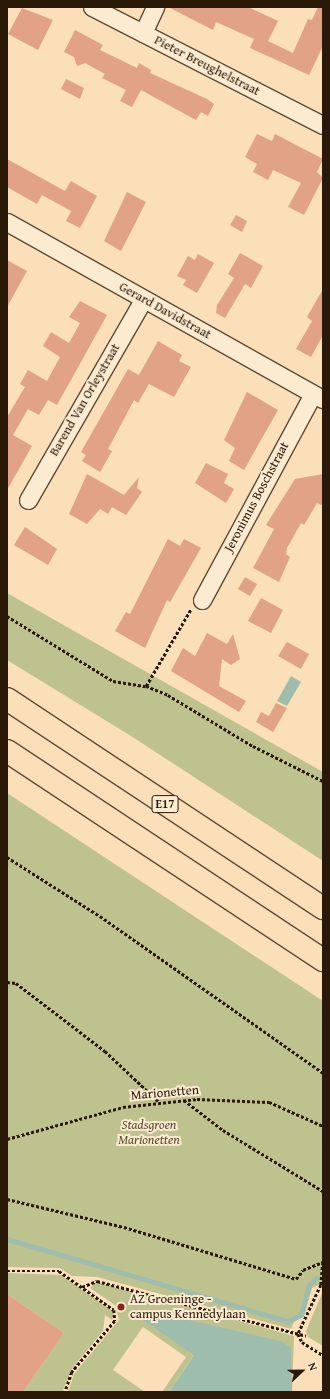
<!DOCTYPE html>
<html>
<head>
<meta charset="utf-8">
<style>
  body { margin:0 }
  #map { position:relative; width:330px; height:1399px; overflow:hidden; background:#fadfb8; font-family:"Gentium Book Plus",serif }
  div>[style] { position:absolute }
  [style*='--x'] { left:calc(var(--x)*1px); top:calc(var(--y)*1px); width:calc(var(--w)*1px); rotate:calc(var(--a)*1deg) }
  .green>* { inset:0; background:#bec28f }
  .water>* { inset:0; background:#9ebdad }
  .stream>* { height:4.5px; margin:-2.25px; padding:0 2.25px; transform-origin:2.25px; border-radius:2.25px; background:#9ebdad }
  .building>* { inset:0; background:#e1a286 }
  .path>* { height:2.5px; margin-top:-1.25px; transform-origin:0; background:repeating-linear-gradient(90deg,#2a1909 0 3px,transparent 0 5px) }
  .roads { filter:drop-shadow(1px 0 #5e4a35) drop-shadow(-1px 0 #5e4a35) drop-shadow(0 1px #5e4a35) drop-shadow(0 -1px #5e4a35) }
  .street>* { height:17px; margin:-8.5px; padding:0 8.5px; transform-origin:8.5px; border-radius:8.5px; background:#fcead1 }
  .highway>* { height:22px; margin:-11px; padding:0 11px; transform-origin:11px; border-radius:11px; background:#fadfb8 }
  .dots>* { width:11px; height:11px; translate:-50% -50%; box-sizing:border-box; border:2px solid #fcead1; border-radius:50% }
  span { translate:-50% -50%; white-space:nowrap; text-align:center; line-height:1.15; -webkit-text-stroke:4px #fcead1; paint-order:stroke }
  .shield-label span { padding:1px 3px; background:#fcead1; border:1px solid; border-radius:3px; -webkit-text-stroke-width:0 }
  .shield-label { font-size:12px; color:#2a1909; font-weight:700 }
  .street-label { font-size:13px; color:#2a1909 }
  .park-label { font-size:13px; color:#564c31; font-style:italic }
  .poi-label { font-size:13px; color:#2a1909 }
  .left { translate:0 -50%; text-align:left }
  .frame { position:absolute; inset:0; border:8px solid #2a1909; pointer-events:none }
  .north { position:absolute; left:282px; top:1351px; width:40px; height:40px; -webkit-text-stroke:3px #fcead1; paint-order:stroke; rotate:68deg; font-size:11px; font-weight:700; line-height:16px; text-align:center; color:#2a1909 }
  .north::after { content:''; display:block; margin:auto; width:14px; height:18px; background:#2a1909; clip-path:polygon(50% 0,100% 100%,50% 72%,0 100%) }
</style>
</head>
<body>
<div id="map">
  <div class="green">
    <i style="clip-path:polygon(7px 593px,323px 772px,323px 861px,131px 736px,7px 660px)"></i>
    <i style="clip-path:polygon(7px 793px,323px 1001px,323px 1283px,312px 1288px,304px 1316px,294px 1322px,291px 1329px,97px 1277px,72px 1276px,60px 1268px,7px 1267px)"></i>
    <i style="clip-path:polygon(7px 1273px,61px 1275px,114px 1312px,112px 1320px,105px 1315px,103px 1331px,73px 1367px,62px 1392px,23px 1392px,64px 1333px,7px 1294px)"></i>
    <i style="clip-path:polygon(96px 1282px,294px 1336px,292px 1392px,195px 1353px,169px 1392px,162px 1392px,186px 1357px,143px 1327px,113px 1370px,145px 1392px,68px 1392px,74px 1374px,119px 1320px,115px 1305px,90px 1288px)"></i>
    <i style="clip-path:polygon(323px 1291px,323px 1346px,308px 1337px,306px 1331px)"></i>
  </div>
  <div class="water">
    <i style="clip-path:polygon(291px 676px,301px 682px,287px 706px,277px 701px)"></i>
    <i style="clip-path:polygon(144px 1310px,281px 1341px,291px 1348px,292px 1392px,169px 1392px,194px 1355px,140px 1318px)"></i>
  </div>
  <div class="stream">
    <i style="--x:7;--y:1239;--w:293;--a:16.3"></i>
    <i style="--x:288;--y:1321;--w:14;--a:-25"></i>
    <i style="--x:301;--y:1315;--w:31;--a:-75"></i>
    <i style="--x:309;--y:1285;--w:10;--a:-45"></i>
  </div>
  <div class="building">
    <i style="clip-path:polygon(168px 7px,248px 7px,278px 21px,268px 41px,293px 53px,308px 19px,312px 20px,318px 7px,323px 7px,323px 46px,309px 75px,250px 48px,254px 39px,216px 22px,213px 30px)"></i>
    <i style="clip-path:polygon(22px 8px,53px 20px,38px 50px,8px 34px)"></i>
    <i style="clip-path:polygon(75px 30px,103px 45px,100px 50px,137px 68px,139px 63px,151px 70px,150px 73px,207px 99px,214px 104px,208px 116px,201px 112px,196px 120px,141px 90px,132px 107px,120px 101px,126px 90px,102px 78px,105px 74px,85px 63px,77px 66px,74px 57px,64px 52px)"></i>
    <i style="clip-path:polygon(66px 79px,84px 88px,80px 99px,61px 89px)"></i>
    <i style="clip-path:polygon(257px 134px,272px 141px,275px 134px,323px 159px,317px 172px,323px 178px,304px 215px,288px 207px,301px 183px,273px 170px,268px 180px,253px 172px,257px 164px,245px 157px)"></i>
    <i style="clip-path:polygon(7px 159px,65px 191px,71px 181px,97px 196px,80px 228px,66px 221px,71px 211px,42px 195px,37px 204px,7px 187px)"></i>
    <i style="clip-path:polygon(127px 192px,146px 202px,121px 251px,104px 241px)"></i>
    <i style="clip-path:polygon(236px 215px,247px 221px,242px 232px,230px 225px)"></i>
    <i style="clip-path:polygon(240px 253px,263px 266px,251px 288px,245px 284px,225px 318px,216px 313px,217px 305px,234px 278px,228px 274px)"></i>
    <i style="clip-path:polygon(198px 254px,214px 263px,197px 293px,183px 285px,186px 280px,177px 276px,188px 256px,195px 260px)"></i>
    <i style="clip-path:polygon(7px 260px,27px 271px,7px 307px)"></i>
    <i style="clip-path:polygon(323px 289px,323px 335px,311px 357px,296px 349px,312px 321px,307px 317px)"></i>
    <i style="clip-path:polygon(80px 301px,107px 315px,57px 405px,48px 400px,39px 415px,28px 409px,13px 435px,32px 446px,7px 490px,7px 417px,25px 387px,20px 384px,28px 370px,47px 381px,60px 357px,43px 346px,51px 332px,69px 343px,80px 323px,69px 317px)"></i>
    <i style="clip-path:polygon(158px 341px,182px 355px,179px 361px,191px 367px,174px 397px,149px 384px,138px 403px,134px 400px,108px 449px,112px 451px,100px 472px,82px 461px,86px 455px,81px 452px,128px 369px,139px 375px)"></i>
    <i style="clip-path:polygon(247px 392px,278px 410px,244px 470px,229px 461px,235px 448px,224px 440px)"></i>
    <i style="clip-path:polygon(206px 463px,228px 474px,224px 483px,234px 489px,226px 503px,195px 483px)"></i>
    <i style="clip-path:polygon(87px 474px,124px 495px,139px 477px,137px 488px,142px 492px,126px 515px,112px 507px,108px 514px,100px 509px,87px 524px,69px 514px)"></i>
    <i style="clip-path:polygon(323px 474px,323px 506px,317px 503px,304px 525px,301px 523px,287px 548px,286px 554px,290px 557px,279px 582px,253px 568px,274px 529px,266px 525px,295px 479px)"></i>
    <i style="clip-path:polygon(25px 527px,57px 549px,48px 565px,14px 545px)"></i>
    <i style="clip-path:polygon(168px 539px,180px 546px,184px 539px,201px 548px,170px 602px,167px 600px,145px 648px,115px 631px,126px 612px,130px 614px)"></i>
    <i style="clip-path:polygon(245px 577px,257px 584px,250px 596px,238px 589px)"></i>
    <i style="clip-path:polygon(261px 598px,283px 610px,271px 633px,248px 621px)"></i>
    <i style="clip-path:polygon(207px 633px,227px 644px,233px 634px,240px 659px,231px 665px,222px 659px,219px 686px,246px 701px,239px 712px,171px 671px,183px 648px,195px 656px)"></i>
    <i style="clip-path:polygon(287px 642px,309px 654px,301px 669px,278px 656px)"></i>
    <i style="clip-path:polygon(276px 703px,287px 708px,273px 732px,256px 722px,261px 712px,269px 716px)"></i>
    <i style="clip-path:polygon(7px 1294px,64px 1333px,23px 1392px,7px 1392px)"></i>
  </div>
  <div class="path">
    <i style="--x:7;--y:616;--w:124;--a:31.5"></i>
    <i style="--x:113;--y:681;--w:33;--a:9"></i>
    <i style="--x:146;--y:686;--w:24;--a:22"></i>
    <i style="--x:168;--y:695;--w:99;--a:31"></i>
    <i style="--x:253;--y:746;--w:78;--a:26.6"></i>
    <i style="--x:146;--y:686;--w:89;--a:-59.7"></i>
    <i style="--x:7;--y:857;--w:110;--a:32.4"></i>
    <i style="--x:100;--y:916;--w:273;--a:35.1"></i>
    <i style="--x:7;--y:982;--w:9;--a:6"></i>
    <i style="--x:16;--y:983;--w:112;--a:37.4"></i>
    <i style="--x:105;--y:1051;--w:73;--a:43.3"></i>
    <i style="--x:184;--y:1100;--w:49;--a:37.6"></i>
    <i style="--x:223;--y:1130;--w:117;--a:31.4"></i>
    <i style="--x:7;--y:1139;--w:120;--a:-15.4"></i>
    <i style="--x:123;--y:1107;--w:74;--a:-6.2"></i>
    <i style="--x:197;--y:1099;--w:72;--a:2.4"></i>
    <i style="--x:269;--y:1102;--w:59;--a:24"></i>
    <i style="--x:7;--y:1199;--w:120;--a:13.5"></i>
    <i style="--x:124;--y:1227;--w:180;--a:16.8"></i>
    <i style="--x:296;--y:1279;--w:11;--a:-52"></i>
    <i style="--x:303;--y:1270;--w:22;--a:-22"></i>
    <i style="--x:323;--y:1262;--w:23;--a:95"></i>
    <i style="--x:321;--y:1285;--w:54;--a:115.1"></i>
    <i style="--x:298;--y:1334;--w:9;--a:63"></i>
    <i style="--x:302;--y:1342;--w:25;--a:32"></i>
    <i style="--x:7;--y:1271;--w:52;--a:0"></i>
    <i style="--x:59;--y:1271;--w:67;--a:35.3"></i>
    <i style="--x:114;--y:1310;--w:11;--a:85"></i>
    <i style="--x:115;--y:1321;--w:67;--a:130.1"></i>
    <i style="--x:72;--y:1372;--w:21;--a:109"></i>
    <i style="--x:82;--y:1287;--w:16;--a:-22"></i>
    <i style="--x:97;--y:1281;--w:216;--a:14.7"></i>
  </div>
  <div class="roads">
    <div class="street">
      <i style="--x:92;--y:7;--w:259;--a:27.1"></i>
      <i style="--x:143;--y:33;--w:29;--a:-65"></i>
      <i style="--x:7;--y:222;--w:362;--a:29.3"></i>
      <i style="--x:28;--y:500;--w:231;--a:-60.1"></i>
      <i style="--x:202;--y:600;--w:234;--a:-61.7"></i>
    </div>
    <div class="highway">
      <i style="--x:7;--y:699;--w:379;--a:33.5"></i>
      <i style="--x:7;--y:751;--w:379;--a:33.5"></i>
    </div>
  </div>
  <div class="dots">
    <i style="left:121px;top:1307px;background:#8f2418"></i>
  </div>
  <div class="shield-label">
    <span style="left:165px;top:804px">E17</span>
  </div>
  <div class="street-label">
    <span style="left:207px;top:66px;rotate:27deg">Pieter Breughelstraat</span>
    <span style="left:165px;top:311px;rotate:29deg">Gerard Davidstraat</span>
    <span style="left:85px;top:400px;rotate:-60deg">Barend Van Orleystraat</span>
    <span style="left:257px;top:497px;rotate:-62deg">Jeronimus Boschstraat</span>
    <span style="left:165px;top:1093px;rotate:-5deg">Marionetten</span>
  </div>
  <div class="park-label">
    <span style="left:149px;top:1133px">Stadsgroen<br>Marionetten</span>
  </div>
  <div class="poi-label">
    <span class="left" style="left:130px;top:1307px">AZ Groeninge -<br>campus Kennedylaan</span>
  </div>
  <div class="frame"></div>
  <div class="north">N</div>
</div>
</body>
</html>
